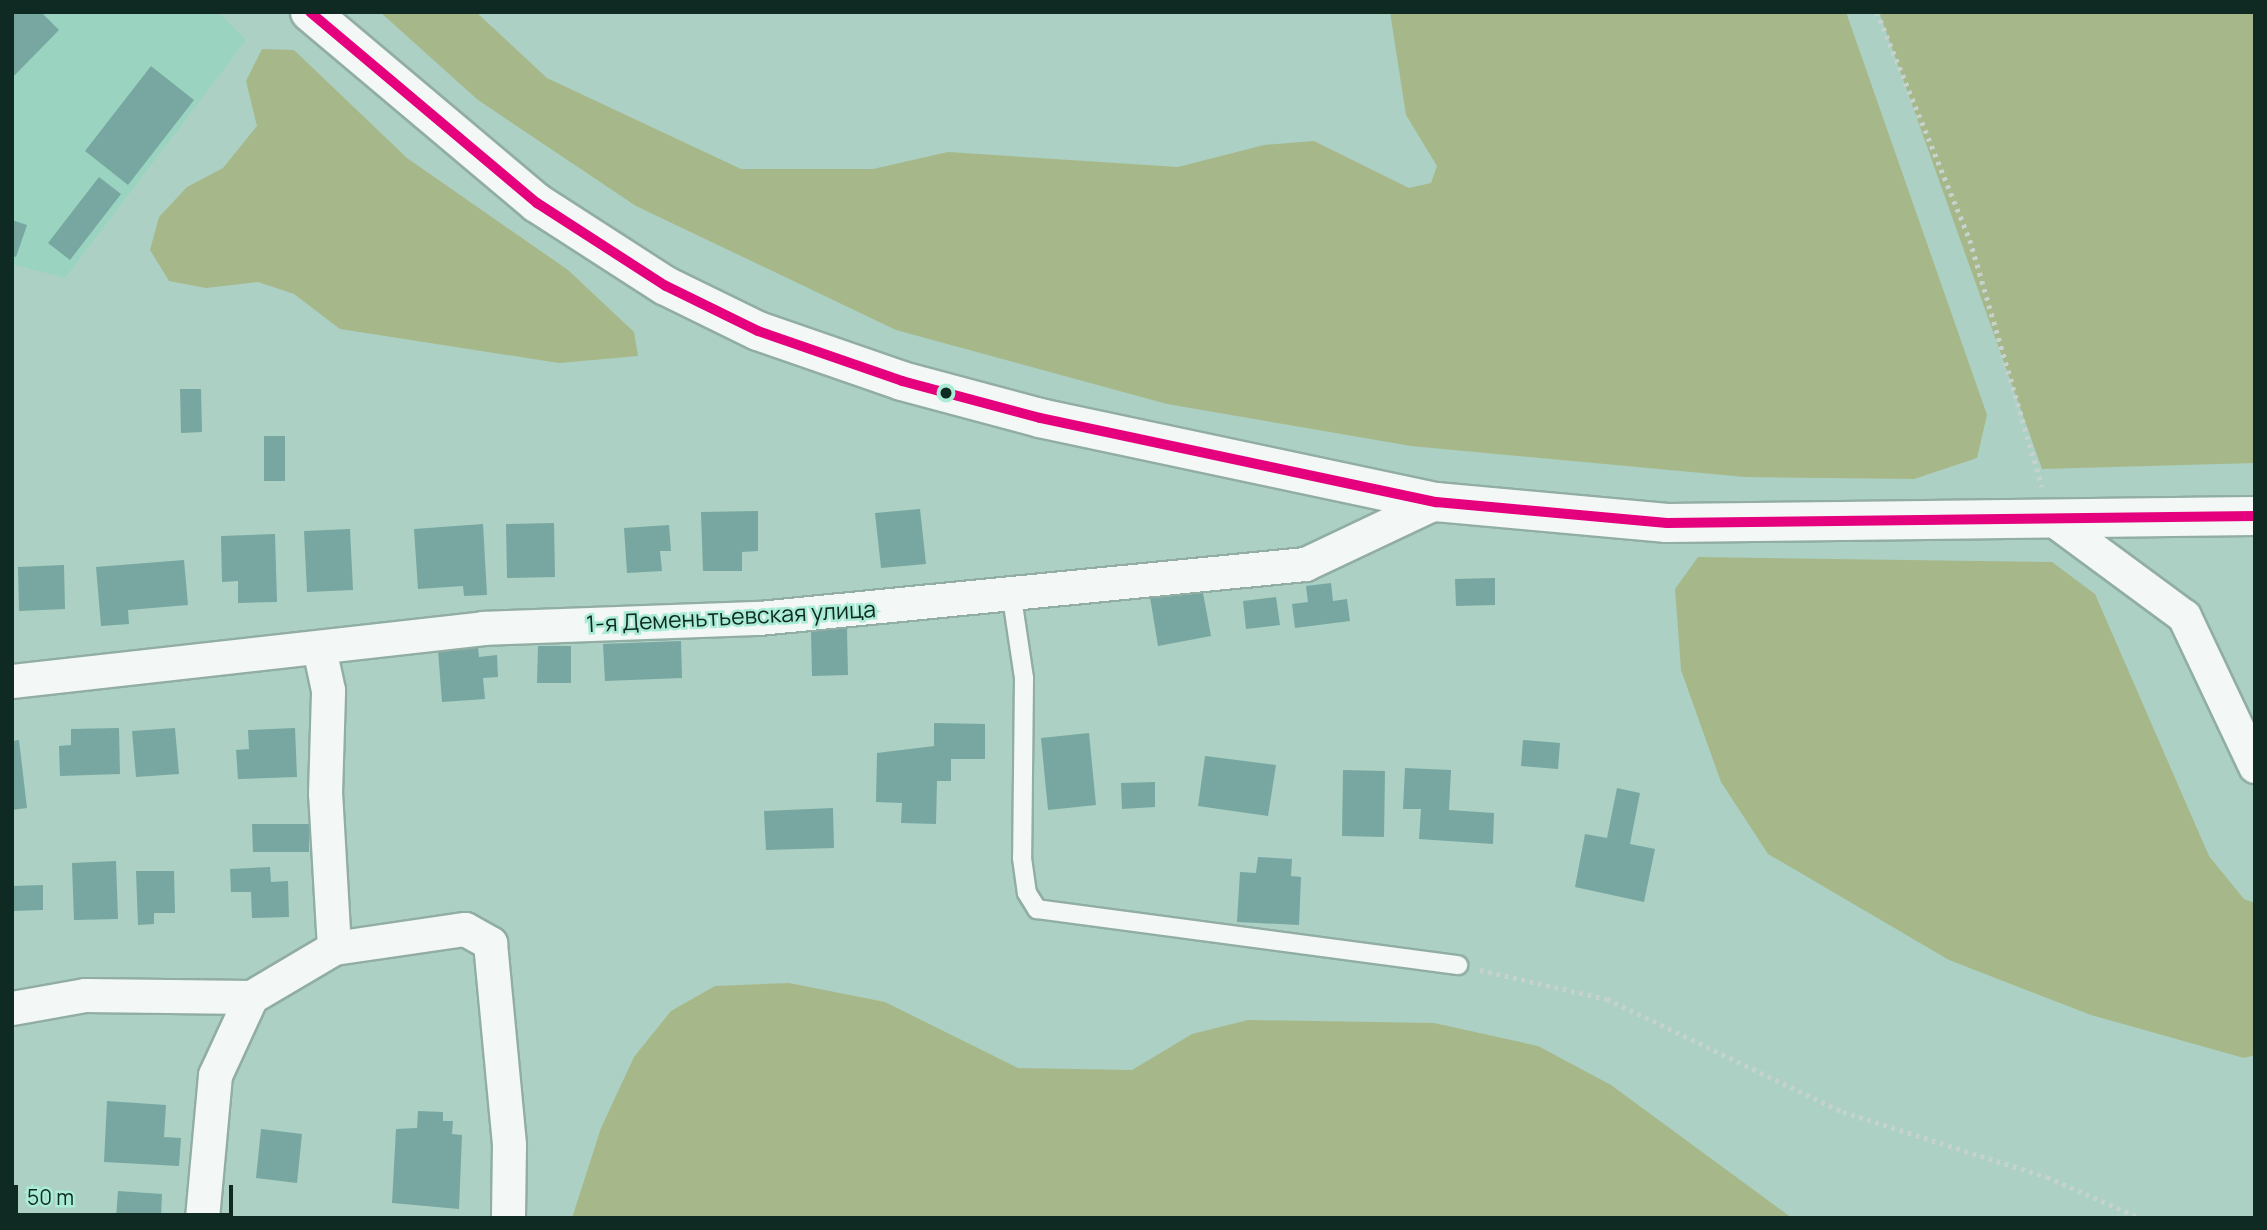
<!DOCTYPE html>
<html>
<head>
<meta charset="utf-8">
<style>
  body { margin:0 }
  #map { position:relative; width:2267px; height:1230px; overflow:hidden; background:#acd0c4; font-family:Manrope,sans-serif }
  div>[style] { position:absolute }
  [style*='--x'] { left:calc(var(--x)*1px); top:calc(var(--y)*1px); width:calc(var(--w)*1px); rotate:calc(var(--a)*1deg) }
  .built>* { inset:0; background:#9ad4c1 }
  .green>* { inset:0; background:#a6b889 }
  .building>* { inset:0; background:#77a7a0 }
  .path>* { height:4.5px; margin-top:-2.25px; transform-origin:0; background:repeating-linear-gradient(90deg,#c6d2cd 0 3.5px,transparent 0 8.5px) }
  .roads { filter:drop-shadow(2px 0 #91ada4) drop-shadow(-2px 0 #91ada4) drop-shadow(0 2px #91ada4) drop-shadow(0 -2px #91ada4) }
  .lane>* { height:18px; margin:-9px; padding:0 9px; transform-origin:9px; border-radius:9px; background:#f3f8f6 }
  .street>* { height:33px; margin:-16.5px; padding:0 16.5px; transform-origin:16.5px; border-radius:16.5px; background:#f3f8f6 }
  .highway>* { height:38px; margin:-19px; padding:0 19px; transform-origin:19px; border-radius:19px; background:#f3f8f6 }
  .bus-1>* { height:10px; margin:-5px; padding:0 5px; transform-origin:5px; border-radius:5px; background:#e5007d }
  .dots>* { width:19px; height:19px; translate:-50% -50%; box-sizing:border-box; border:4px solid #aaecd5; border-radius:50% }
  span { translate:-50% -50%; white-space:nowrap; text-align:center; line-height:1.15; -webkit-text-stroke:5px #aaecd5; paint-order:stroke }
  .street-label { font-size:23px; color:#0f2a22 }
  .frame { position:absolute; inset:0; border:14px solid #0f2a22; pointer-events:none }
  .scale { position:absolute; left:14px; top:1185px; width:219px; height:32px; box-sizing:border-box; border:4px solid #0f2a22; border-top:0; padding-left:9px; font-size:21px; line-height:24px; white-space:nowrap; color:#0f2a22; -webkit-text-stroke:5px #aaecd5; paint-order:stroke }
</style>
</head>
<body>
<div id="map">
  <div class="built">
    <i style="clip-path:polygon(12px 12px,218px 12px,246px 40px,65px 278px,12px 264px)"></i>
  </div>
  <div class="green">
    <i style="clip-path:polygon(380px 12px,476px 12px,547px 78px,741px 169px,873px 169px,948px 152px,1178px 167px,1264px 145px,1314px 141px,1409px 188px,1431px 183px,1437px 166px,1406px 115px,1390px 12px,1846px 12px,1987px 415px,1977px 458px,1914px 479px,1745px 477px,1411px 446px,1167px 404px,896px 330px,636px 206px,478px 100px)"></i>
    <i style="clip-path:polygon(1879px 12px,2255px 12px,2255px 463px,2042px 469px)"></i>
    <i style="clip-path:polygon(262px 49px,294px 50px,407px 158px,568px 270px,634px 332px,638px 356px,559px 363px,340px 329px,294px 294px,258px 282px,206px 288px,169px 281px,150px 250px,159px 217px,187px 187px,223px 168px,257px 126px,246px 81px)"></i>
    <i style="clip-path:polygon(1698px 557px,2052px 562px,2095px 594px,2209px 856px,2244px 899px,2255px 903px,2255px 1055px,2244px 1058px,2091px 1015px,1949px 960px,1768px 854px,1721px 782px,1681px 670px,1675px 589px)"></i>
    <i style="clip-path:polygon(789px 983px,885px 1002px,1018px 1068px,1132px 1070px,1192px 1034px,1248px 1020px,1434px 1023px,1538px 1046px,1611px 1085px,1792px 1218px,572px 1218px,601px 1128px,634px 1057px,671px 1011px,715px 986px)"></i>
  </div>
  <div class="building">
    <i style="clip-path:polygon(12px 12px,41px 12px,59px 30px,12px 78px)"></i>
    <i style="clip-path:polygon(151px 66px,194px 100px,128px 185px,85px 151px)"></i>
    <i style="clip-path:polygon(99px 177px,121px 194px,70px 260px,48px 243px)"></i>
    <i style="clip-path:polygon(12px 220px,27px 225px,16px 257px,12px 256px)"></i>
    <i style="clip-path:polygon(180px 389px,201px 389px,202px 432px,181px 433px)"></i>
    <i style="clip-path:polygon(264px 436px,285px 436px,285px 481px,264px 481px)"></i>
    <i style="clip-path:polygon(920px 509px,926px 564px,881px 568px,875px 513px)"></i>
    <i style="clip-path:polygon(758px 511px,758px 551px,742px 552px,742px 571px,703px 571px,701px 512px)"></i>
    <i style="clip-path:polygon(554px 523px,555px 577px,507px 578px,506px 524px)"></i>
    <i style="clip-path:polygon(483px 524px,487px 595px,464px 596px,463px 586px,418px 589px,414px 529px)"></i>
    <i style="clip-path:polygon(669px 525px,671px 551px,660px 551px,662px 571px,627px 573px,624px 528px)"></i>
    <i style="clip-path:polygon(350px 529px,353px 590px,307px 592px,304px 531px)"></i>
    <i style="clip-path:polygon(275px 534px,277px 602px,238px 603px,238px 581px,222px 582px,221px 536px)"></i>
    <i style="clip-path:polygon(184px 560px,188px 605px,128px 610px,129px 624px,101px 626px,96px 567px)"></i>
    <i style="clip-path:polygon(64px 565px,65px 609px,19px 611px,18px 567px)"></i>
    <i style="clip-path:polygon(1495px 578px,1495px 605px,1456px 606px,1455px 579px)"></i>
    <i style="clip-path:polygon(1201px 582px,1211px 636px,1158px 646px,1149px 591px)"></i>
    <i style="clip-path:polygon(1331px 583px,1333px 601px,1347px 599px,1350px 621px,1295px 628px,1292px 604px,1308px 602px,1306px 586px)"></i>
    <i style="clip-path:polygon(1276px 597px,1280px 625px,1246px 629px,1243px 601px)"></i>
    <i style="clip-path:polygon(811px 629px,847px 629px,848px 675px,812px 676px)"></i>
    <i style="clip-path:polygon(681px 641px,682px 678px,605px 681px,603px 644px)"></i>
    <i style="clip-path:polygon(538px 646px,571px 646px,571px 683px,537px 683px)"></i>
    <i style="clip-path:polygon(478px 647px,479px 657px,497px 655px,498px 677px,483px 678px,485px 699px,442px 702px,438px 650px)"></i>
    <i style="clip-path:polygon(934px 723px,985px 724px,985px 759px,951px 759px,951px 781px,937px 781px,936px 824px,901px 823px,902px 803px,876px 802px,877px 753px,934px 746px)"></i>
    <i style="clip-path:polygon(119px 728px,120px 774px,60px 776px,59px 746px,71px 745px,71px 729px)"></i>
    <i style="clip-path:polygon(175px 728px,179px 774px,136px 777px,132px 731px)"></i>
    <i style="clip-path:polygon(295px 728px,297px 777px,238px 779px,236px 750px,249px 749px,248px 730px)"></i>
    <i style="clip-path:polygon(1089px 733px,1096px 805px,1048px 810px,1041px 738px)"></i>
    <i style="clip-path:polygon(19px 740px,27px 808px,12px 810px,12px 741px)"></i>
    <i style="clip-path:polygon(1523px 740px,1560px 743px,1558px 769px,1521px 766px)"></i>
    <i style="clip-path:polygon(1205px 756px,1276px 765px,1268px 816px,1198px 806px)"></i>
    <i style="clip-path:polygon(1405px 768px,1451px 770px,1449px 810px,1494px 813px,1493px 844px,1419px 839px,1421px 809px,1403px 809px)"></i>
    <i style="clip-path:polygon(1343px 770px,1385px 771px,1384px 837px,1342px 836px)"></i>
    <i style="clip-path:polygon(1155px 782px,1155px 807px,1122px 809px,1121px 783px)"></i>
    <i style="clip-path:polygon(1617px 788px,1640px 793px,1630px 844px,1655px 849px,1644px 902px,1575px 887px,1585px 834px,1607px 838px)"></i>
    <i style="clip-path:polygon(833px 808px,834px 848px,766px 850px,764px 811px)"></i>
    <i style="clip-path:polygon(252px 824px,309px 824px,309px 852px,253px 852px)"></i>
    <i style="clip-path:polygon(1258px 857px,1292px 859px,1291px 876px,1301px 877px,1299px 925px,1237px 922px,1240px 872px,1256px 873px)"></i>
    <i style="clip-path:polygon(116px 861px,118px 919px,74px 920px,72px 863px)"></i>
    <i style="clip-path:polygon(270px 867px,271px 882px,288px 881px,289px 917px,252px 918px,251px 892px,231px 892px,230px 869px)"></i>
    <i style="clip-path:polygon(136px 871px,174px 871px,175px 913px,154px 913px,154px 924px,138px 925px)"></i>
    <i style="clip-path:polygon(43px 885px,43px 910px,12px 911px,12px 886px)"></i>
    <i style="clip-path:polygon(107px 1101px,166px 1105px,164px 1137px,181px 1138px,179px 1166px,104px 1162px)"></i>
    <i style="clip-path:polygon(418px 1111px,443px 1112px,443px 1121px,453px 1121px,452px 1134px,462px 1135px,459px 1209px,392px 1203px,396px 1129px,417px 1128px)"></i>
    <i style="clip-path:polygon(261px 1129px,302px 1134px,297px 1183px,256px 1178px)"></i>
    <i style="clip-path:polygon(118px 1191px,162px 1194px,161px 1218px,116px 1218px)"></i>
  </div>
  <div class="path">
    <i style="--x:1877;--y:12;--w:246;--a:67.8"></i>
    <i style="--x:1970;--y:240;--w:257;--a:73.7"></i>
    <i style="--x:1480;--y:970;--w:130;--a:12.9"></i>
    <i style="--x:1607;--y:999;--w:262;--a:25.6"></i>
    <i style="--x:1843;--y:1112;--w:214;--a:17.7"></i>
    <i style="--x:2047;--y:1177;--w:103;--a:23.6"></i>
  </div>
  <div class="roads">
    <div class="lane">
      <i style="--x:1011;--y:591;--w:88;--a:81.5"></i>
      <i style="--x:1024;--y:678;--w:180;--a:90.6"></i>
      <i style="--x:1022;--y:858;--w:35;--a:82"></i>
      <i style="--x:1027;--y:893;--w:19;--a:58"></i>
      <i style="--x:1037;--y:909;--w:425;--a:7.6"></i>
    </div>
    <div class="street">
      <i style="--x:2051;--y:518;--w:165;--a:36.4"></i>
      <i style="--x:2184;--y:616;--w:166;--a:64.7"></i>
      <i style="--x:12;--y:681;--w:474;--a:-6.4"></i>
      <i style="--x:483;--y:628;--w:276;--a:-2.1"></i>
      <i style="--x:759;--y:618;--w:549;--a:-5.65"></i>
      <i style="--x:1305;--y:564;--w:145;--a:-25.3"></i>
      <i style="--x:334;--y:948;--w:132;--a:-8.3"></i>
      <i style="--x:465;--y:929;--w:29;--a:29"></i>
      <i style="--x:490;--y:943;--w:203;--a:84.6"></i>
      <i style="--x:509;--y:1145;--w:73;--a:90.8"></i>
      <i style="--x:12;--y:1008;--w:74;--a:-10.1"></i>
      <i style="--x:85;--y:995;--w:166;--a:0.7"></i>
      <i style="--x:251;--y:997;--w:96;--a:-30.6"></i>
      <i style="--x:334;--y:948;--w:154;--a:-93.3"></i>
      <i style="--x:325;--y:794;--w:104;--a:-88.3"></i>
      <i style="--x:328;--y:690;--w:43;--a:-102.1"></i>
      <i style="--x:202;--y:1218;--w:144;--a:-84.8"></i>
      <i style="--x:215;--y:1075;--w:86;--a:-65.2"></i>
    </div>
    <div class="highway">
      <i style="--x:310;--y:12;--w:297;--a:40.1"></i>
      <i style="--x:537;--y:203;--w:153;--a:32.8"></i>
      <i style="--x:666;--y:286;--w:102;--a:26.1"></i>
      <i style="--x:758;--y:331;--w:152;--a:19.1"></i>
      <i style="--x:902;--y:381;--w:143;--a:15"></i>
      <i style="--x:1040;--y:418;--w:405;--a:12"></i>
      <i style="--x:1436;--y:502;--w:232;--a:5.2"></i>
      <i style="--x:1667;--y:523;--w:588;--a:-0.68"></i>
    </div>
  </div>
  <div class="bus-1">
    <i style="--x:310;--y:12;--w:297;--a:40.1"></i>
    <i style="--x:537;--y:203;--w:153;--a:32.8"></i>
    <i style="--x:666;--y:286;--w:102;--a:26.1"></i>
    <i style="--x:758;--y:331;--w:152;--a:19.1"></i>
    <i style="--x:902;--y:381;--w:143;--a:15"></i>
    <i style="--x:1040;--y:418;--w:405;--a:12"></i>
    <i style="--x:1436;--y:502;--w:232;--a:5.2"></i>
    <i style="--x:1667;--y:523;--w:588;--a:-0.68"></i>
  </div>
  <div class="dots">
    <i style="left:946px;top:393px;background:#0f2a22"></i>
  </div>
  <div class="street-label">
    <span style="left:731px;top:616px;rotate:-3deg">1-я Деменьтьевская улица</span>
  </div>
  <div class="frame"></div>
  <div class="scale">50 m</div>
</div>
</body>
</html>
